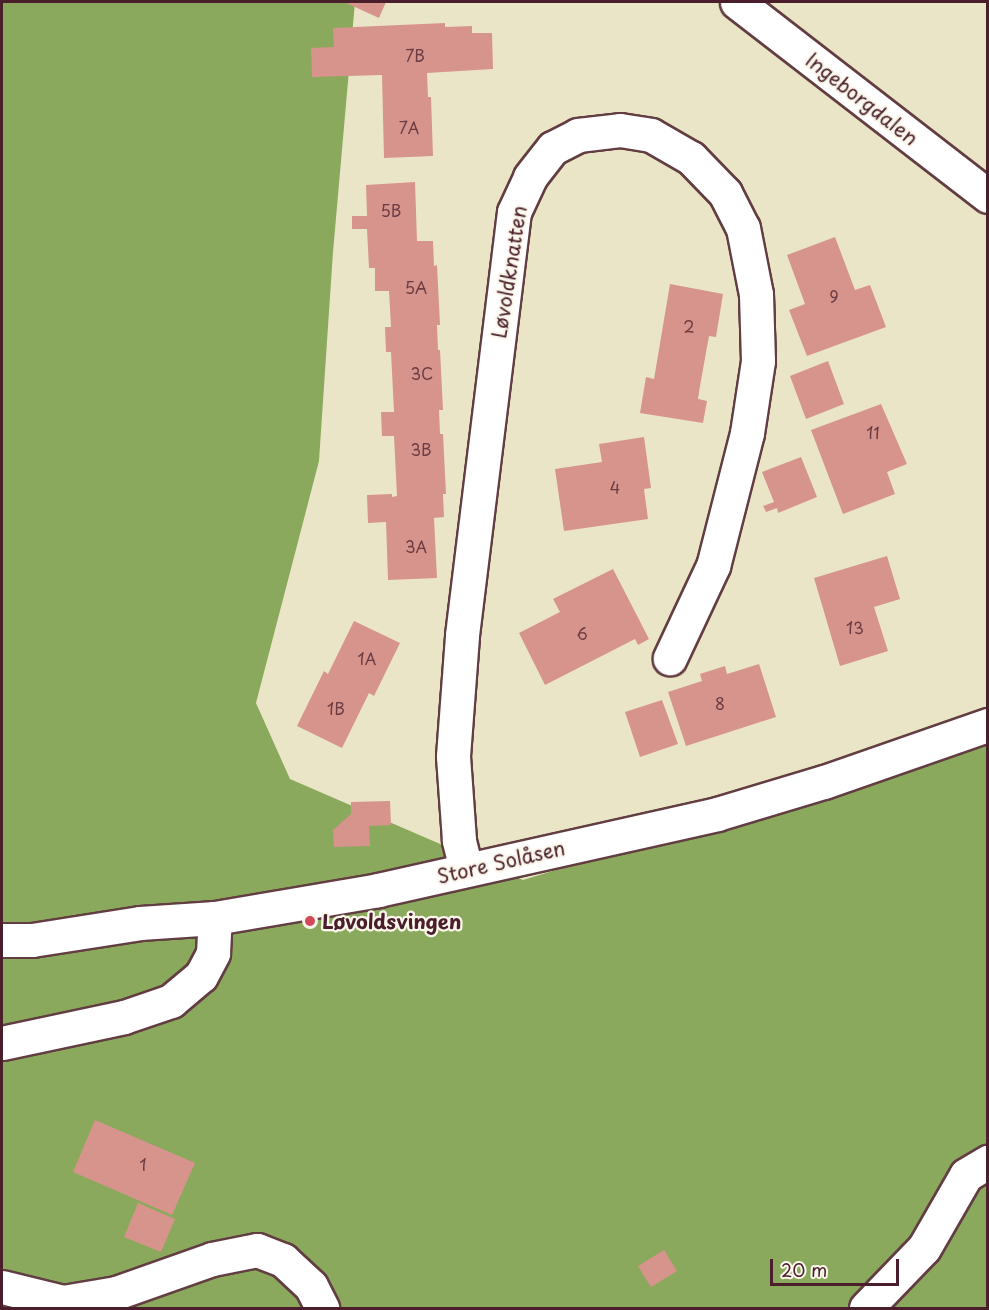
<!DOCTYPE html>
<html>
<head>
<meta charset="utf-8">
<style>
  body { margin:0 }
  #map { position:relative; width:989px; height:1310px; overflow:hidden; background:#ebe5c7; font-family:"Playpen Sans",sans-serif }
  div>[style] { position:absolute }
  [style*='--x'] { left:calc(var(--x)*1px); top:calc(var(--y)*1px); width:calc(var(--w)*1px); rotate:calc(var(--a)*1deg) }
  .forest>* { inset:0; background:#8ba95c }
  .building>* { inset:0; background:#d6948c }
  .roads { filter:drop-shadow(2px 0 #623d42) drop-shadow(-2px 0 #623d42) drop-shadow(0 2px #623d42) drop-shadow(0 -2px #623d42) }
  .minor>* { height:33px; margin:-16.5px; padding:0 16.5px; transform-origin:16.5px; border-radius:16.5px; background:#fff }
  .tertiary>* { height:33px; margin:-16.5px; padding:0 16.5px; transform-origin:16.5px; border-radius:16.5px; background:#fff }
  .secondary>* { height:33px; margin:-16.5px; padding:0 16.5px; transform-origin:16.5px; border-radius:16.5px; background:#fff }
  .dots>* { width:16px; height:16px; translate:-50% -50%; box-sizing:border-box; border:3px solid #fbf7ec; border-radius:50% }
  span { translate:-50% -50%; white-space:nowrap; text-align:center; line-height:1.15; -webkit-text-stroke:4.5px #fbf7ec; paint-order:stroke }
  .number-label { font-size:16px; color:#6d3c43 }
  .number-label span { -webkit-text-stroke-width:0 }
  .street-label { font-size:20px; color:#4a1f2b }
  .poi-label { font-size:20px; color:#4a1f2b; font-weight:700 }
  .left { translate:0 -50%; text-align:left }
  .frame { position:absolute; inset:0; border:3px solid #4a1f2b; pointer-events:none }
  .scale { position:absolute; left:770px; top:1259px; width:129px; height:27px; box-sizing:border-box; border:3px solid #4a1f2b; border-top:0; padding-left:8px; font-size:18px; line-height:21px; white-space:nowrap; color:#4a1f2b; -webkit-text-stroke:4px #fbf7ec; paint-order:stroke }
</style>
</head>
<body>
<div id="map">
  <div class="forest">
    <i style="clip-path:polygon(2px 2px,355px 2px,333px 252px,319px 461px,256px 703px,290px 779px,523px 880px,763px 807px,987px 743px,987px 1308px,2px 1308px)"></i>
  </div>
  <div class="building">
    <i style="clip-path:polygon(344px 2px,386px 2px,379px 18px)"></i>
    <i style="clip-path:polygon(445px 23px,445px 27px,472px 26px,472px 33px,492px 33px,493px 69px,427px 73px,428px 97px,431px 97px,433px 156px,384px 158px,382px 75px,312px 77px,311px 48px,334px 47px,333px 28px)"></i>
    <i style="clip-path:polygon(415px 182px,417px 241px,433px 241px,434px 266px,437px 265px,440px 325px,437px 325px,438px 350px,440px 350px,443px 410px,439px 410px,440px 434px,443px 434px,446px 494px,443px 494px,444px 517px,434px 518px,437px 578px,388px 580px,386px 522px,368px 523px,367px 495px,392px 494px,392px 497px,397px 496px,394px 436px,382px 436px,381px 412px,394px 412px,391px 352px,386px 352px,385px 327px,391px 327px,389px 291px,375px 291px,375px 268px,369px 268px,367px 229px,352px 229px,352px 216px,367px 216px,366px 185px)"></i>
    <i style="clip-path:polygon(835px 237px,855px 290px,870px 285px,886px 327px,807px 356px,789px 310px,805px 304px,787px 255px)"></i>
    <i style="clip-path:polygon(670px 284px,723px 294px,716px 337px,709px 336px,700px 386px,698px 399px,707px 401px,703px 423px,640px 413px,646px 377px,654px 379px)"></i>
    <i style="clip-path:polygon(828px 361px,844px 404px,806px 419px,790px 376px)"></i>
    <i style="clip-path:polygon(881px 404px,907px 464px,887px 472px,895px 494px,843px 514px,811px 430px)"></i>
    <i style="clip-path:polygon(644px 437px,651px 488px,644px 489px,648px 519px,564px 531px,555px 469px,602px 462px,599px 444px)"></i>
    <i style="clip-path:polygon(801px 457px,817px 497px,778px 513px,777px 508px,766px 512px,763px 506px,774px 502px,762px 472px)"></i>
    <i style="clip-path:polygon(887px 556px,900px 599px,874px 607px,888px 651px,840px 666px,814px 578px)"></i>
    <i style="clip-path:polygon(613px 569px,649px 639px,638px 645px,635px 639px,545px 685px,519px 633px,560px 612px,553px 599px)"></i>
    <i style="clip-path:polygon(354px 621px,400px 643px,374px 696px,369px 693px,342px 748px,297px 726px,324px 671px,328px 674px)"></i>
    <i style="clip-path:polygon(759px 664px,776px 717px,686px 746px,668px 692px,702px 681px,700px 674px,725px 666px,727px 674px)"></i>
    <i style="clip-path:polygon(662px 700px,678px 744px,640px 757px,625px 712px)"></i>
    <i style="clip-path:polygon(390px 801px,391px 825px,369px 826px,370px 846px,334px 847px,333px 830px,351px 814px,351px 802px)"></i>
    <i style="clip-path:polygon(95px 1120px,195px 1163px,172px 1215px,73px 1172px)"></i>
    <i style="clip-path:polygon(138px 1203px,175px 1219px,161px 1252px,124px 1237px)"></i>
    <i style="clip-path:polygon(664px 1250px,677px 1271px,651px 1287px,638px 1266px)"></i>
  </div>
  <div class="roads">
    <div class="minor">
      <i style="--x:466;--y:869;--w:30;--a:-104"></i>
      <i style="--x:459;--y:840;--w:84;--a:-94.1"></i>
      <i style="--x:453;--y:756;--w:121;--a:-85.7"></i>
      <i style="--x:462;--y:635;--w:426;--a:-83"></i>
      <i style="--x:514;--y:212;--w:38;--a:-65"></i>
      <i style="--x:530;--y:177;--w:37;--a:-52"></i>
      <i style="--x:553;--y:148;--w:28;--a:-27"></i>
      <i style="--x:578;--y:135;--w:42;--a:-6.8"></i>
      <i style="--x:620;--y:130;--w:31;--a:9"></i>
      <i style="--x:651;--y:135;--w:46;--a:29.9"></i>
      <i style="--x:691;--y:158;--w:49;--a:45.8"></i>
      <i style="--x:725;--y:193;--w:39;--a:63"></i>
      <i style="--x:743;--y:228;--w:67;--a:78.9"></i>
      <i style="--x:756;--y:294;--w:67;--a:88.3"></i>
      <i style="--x:758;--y:361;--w:73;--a:98.7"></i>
      <i style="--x:747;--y:433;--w:137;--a:104.3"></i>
      <i style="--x:713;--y:566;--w:102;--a:115.1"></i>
      <i style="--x:2;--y:1043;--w:125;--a:-12"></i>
      <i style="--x:124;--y:1017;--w:50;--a:-18.8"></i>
      <i style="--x:171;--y:1001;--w:39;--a:-40"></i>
      <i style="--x:201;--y:976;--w:26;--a:-62"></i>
      <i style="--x:213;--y:953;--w:35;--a:-87"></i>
      <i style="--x:2;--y:1287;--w:63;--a:13.8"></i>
      <i style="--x:63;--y:1302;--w:54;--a:-9.6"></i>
      <i style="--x:116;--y:1293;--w:102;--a:-19.5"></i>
      <i style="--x:212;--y:1259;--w:46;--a:-11.3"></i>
      <i style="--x:257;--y:1250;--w:28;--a:21"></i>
      <i style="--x:283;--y:1260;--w:38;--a:43"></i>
      <i style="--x:311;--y:1286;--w:25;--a:63"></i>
      <i style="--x:866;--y:1308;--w:83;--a:-46"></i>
      <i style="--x:924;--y:1248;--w:84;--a:-60.1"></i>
      <i style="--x:966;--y:1175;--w:26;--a:-31"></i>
    </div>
    <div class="tertiary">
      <i style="--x:2;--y:940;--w:30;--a:0"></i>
      <i style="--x:32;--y:940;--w:109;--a:-8.9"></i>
      <i style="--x:140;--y:923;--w:75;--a:-3.8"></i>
      <i style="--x:215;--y:918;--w:165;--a:-9.7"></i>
      <i style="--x:378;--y:890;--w:347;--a:-12.6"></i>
      <i style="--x:717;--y:814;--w:112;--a:-16.7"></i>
      <i style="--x:824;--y:782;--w:174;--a:-19.2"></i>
    </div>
    <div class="secondary">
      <i style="--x:737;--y:2;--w:317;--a:37.7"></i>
    </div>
  </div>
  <div class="dots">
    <i style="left:310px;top:921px;background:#d1495b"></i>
  </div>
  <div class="number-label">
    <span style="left:415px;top:55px">7B</span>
    <span style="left:409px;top:127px">7A</span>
    <span style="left:391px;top:210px">5B</span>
    <span style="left:416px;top:287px">5A</span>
    <span style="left:834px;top:296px">9</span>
    <span style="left:689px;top:326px">2</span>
    <span style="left:422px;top:373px">3C</span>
    <span style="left:873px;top:432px">11</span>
    <span style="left:421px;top:449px">3B</span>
    <span style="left:615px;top:487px">4</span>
    <span style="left:416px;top:546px">3A</span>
    <span style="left:855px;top:627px">13</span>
    <span style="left:582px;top:633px">6</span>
    <span style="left:367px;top:658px">1A</span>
    <span style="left:720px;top:703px">8</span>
    <span style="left:336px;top:708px">1B</span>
    <span style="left:143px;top:1164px">1</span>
  </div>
  <div class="street-label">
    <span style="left:862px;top:99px;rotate:38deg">Ingeborgdalen</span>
    <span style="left:509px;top:272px;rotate:-81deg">Løvoldknatten</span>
    <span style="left:501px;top:862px;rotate:-13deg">Store Solåsen</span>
  </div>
  <div class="poi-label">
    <span class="left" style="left:322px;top:921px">Løvoldsvingen</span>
  </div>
  <div class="frame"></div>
  <div class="scale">20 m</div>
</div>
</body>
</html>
